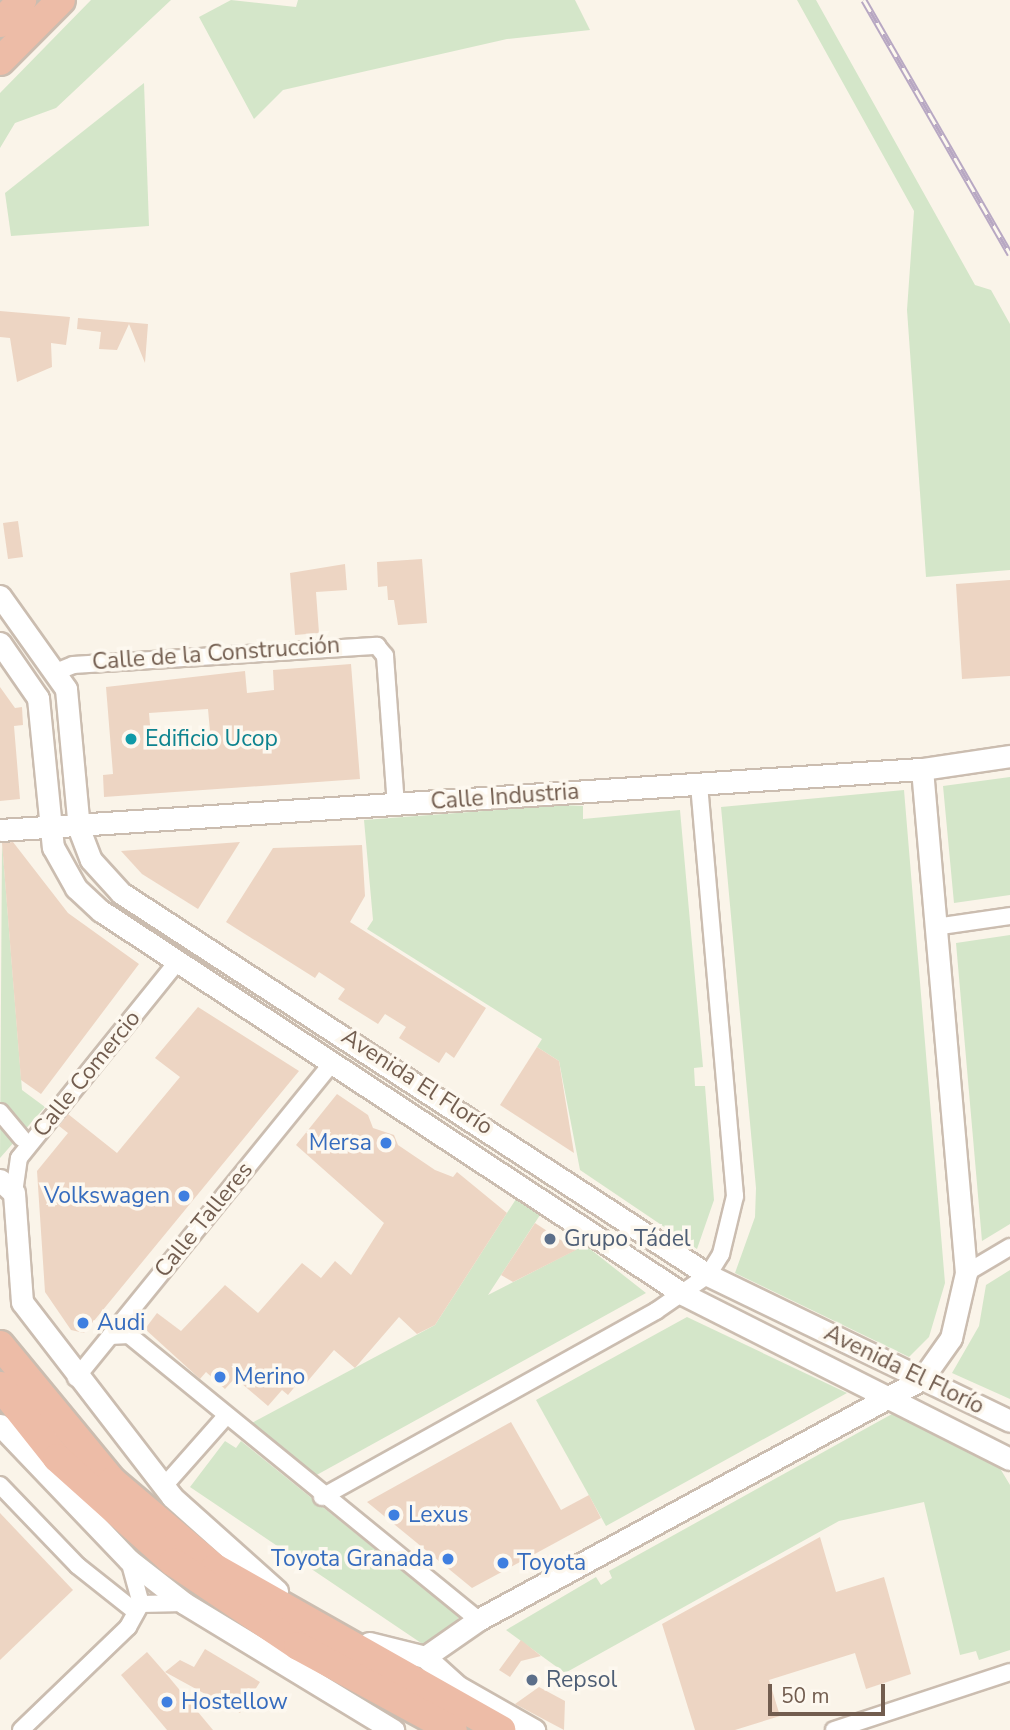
<!DOCTYPE html>
<html>
<head>
<meta charset="utf-8">
<style>
  body { margin:0 }
  #map { position:relative; width:1010px; height:1730px; overflow:hidden; background:#faf4e9; font-family:"Nunito Sans",sans-serif }
  div>[style] { position:absolute }
  [style*='--x'] { left:calc(var(--x)*1px); top:calc(var(--y)*1px); width:calc(var(--w)*1px); rotate:calc(var(--a)*1deg) }
  .green>* { inset:0; background:#d4e6c9 }
  .building>* { inset:0; background:#edd5c3 }
  .roads { filter:drop-shadow(2px 0 #cbbdb0) drop-shadow(-2px 0 #cbbdb0) drop-shadow(0 2px #cbbdb0) drop-shadow(0 -2px #cbbdb0) }
  .street>* { height:16px; margin:-8px; padding:0 8px; transform-origin:8px; border-radius:8px; background:#fff }
  .secondary>* { height:21px; margin:-10.5px; padding:0 10.5px; transform-origin:10.5px; border-radius:10.5px; background:#fff }
  .highway>* { height:28px; margin:-14px; padding:0 14px; transform-origin:14px; border-radius:14px; background:#edbca7 }
  .rail>* { height:7px; margin-top:-3.5px; transform-origin:0; background:repeating-linear-gradient(90deg,#fdf8ef 0 13px,#b8a8c3 0 26px); box-sizing:border-box; border-block:2px solid #b8a8c3 }
  .dots>* { width:19px; height:19px; translate:-50% -50%; box-sizing:border-box; border:4px solid #fdf8ef; border-radius:50% }
  span { translate:-50% -50%; white-space:nowrap; text-align:center; line-height:1.15; -webkit-text-stroke:7px #fdf8ef; paint-order:stroke }
  .street-label { font-size:23px; color:#725d4f }
  .culture-label { font-size:23px; color:#0d838f }
  .left { translate:0 -50%; text-align:left }
  .shop-label { font-size:23px; color:#366cbe }
  .right { translate:-100% -50%; text-align:right }
  .service-label { font-size:23px; color:#4e5e75 }
  .scale { position:absolute; left:768px; top:1684px; width:117px; height:32px; box-sizing:border-box; border:4px solid #725d4f; border-top:0; padding-left:9px; font-size:21px; line-height:24px; white-space:nowrap; color:#725d4f; -webkit-text-stroke:5px #fdf8ef; paint-order:stroke }
</style>
</head>
<body>
<div id="map">
  <div class="green">
    <i style="clip-path:polygon(91px 0,171px 0,56px 108px,15px 123px,0 148px,0 93px)"></i>
    <i style="clip-path:polygon(231px 0,296px 7px,298px 0,575px 0,590px 30px,507px 39px,283px 90px,254px 119px,199px 17px)"></i>
    <i style="clip-path:polygon(797px 0,816px 0,975px 285px,991px 290px,1010px 324px,1010px 570px,926px 577px,907px 310px,914px 211px)"></i>
    <i style="clip-path:polygon(144px 83px,149px 226px,11px 236px,5px 193px)"></i>
    <i style="clip-path:polygon(1010px 777px,1010px 895px,954px 903px,943px 786px)"></i>
    <i style="clip-path:polygon(904px 790px,945px 1283px,929px 1337px,909px 1357px,735px 1273px,755px 1217px,756px 1188px,721px 807px)"></i>
    <i style="clip-path:polygon(561px 805px,583px 806px,583px 819px,680px 810px,703px 1067px,694px 1068px,695px 1086px,705px 1086px,714px 1200px,697px 1249px,580px 1170px,559px 1061px,537px 1047px,542px 1039px,367px 929px,373px 920px,364px 820px)"></i>
    <i style="clip-path:polygon(2px 842px,22px 1090px,45px 1107px,0 1158px)"></i>
    <i style="clip-path:polygon(1010px 935px,1010px 1224px,982px 1241px,956px 943px)"></i>
    <i style="clip-path:polygon(516px 1199px,540px 1215px,488px 1295px,585px 1245px,646px 1293px,313px 1477px,250px 1424px,435px 1325px)"></i>
    <i style="clip-path:polygon(1010px 1270px,1010px 1399px,952px 1373px,979px 1326px,986px 1285px)"></i>
    <i style="clip-path:polygon(687px 1317px,847px 1393px,606px 1526px,536px 1400px)"></i>
    <i style="clip-path:polygon(892px 1414px,998px 1465px,1010px 1485px,1010px 1650px,979px 1660px,976px 1651px,960px 1655px,924px 1502px,839px 1521px,565px 1673px,506px 1630px,596px 1577px,601px 1585px,612px 1578px,609px 1571px)"></i>
    <i style="clip-path:polygon(225px 1441px,236px 1448px,241px 1441px,459px 1617px,451px 1629px,427px 1647px,190px 1487px)"></i>
  </div>
  <div class="building">
    <i style="clip-path:polygon(0 311px,70px 317px,66px 345px,51px 343px,52px 367px,17px 382px,10px 338px,0 337px)"></i>
    <i style="clip-path:polygon(78px 318px,148px 324px,145px 363px,129px 324px,117px 350px,99px 349px,101px 332px,77px 329px)"></i>
    <i style="clip-path:polygon(18px 521px,23px 557px,8px 559px,3px 523px)"></i>
    <i style="clip-path:polygon(422px 559px,427px 623px,398px 625px,394px 600px,388px 600px,387px 586px,378px 587px,377px 562px)"></i>
    <i style="clip-path:polygon(345px 564px,347px 590px,316px 592px,319px 633px,295px 635px,290px 573px)"></i>
    <i style="clip-path:polygon(1010px 580px,1010px 676px,962px 679px,956px 584px)"></i>
    <i style="clip-path:polygon(evenodd,351px 664px,360px 779px,104px 797px,103px 775px,113px 774px,106px 687px,245px 671px,247px 693px,274px 690px,273px 670px,351px 664px,208px 709px,211px 743px,152px 748px,149px 713px,208px 709px)"></i>
    <i style="clip-path:polygon(0 687px,15px 708px,22px 707px,23px 725px,14px 726px,20px 799px,0 801px)"></i>
    <i style="clip-path:polygon(13px 842px,68px 913px,139px 964px,41px 1094px,21px 1080px,2px 843px)"></i>
    <i style="clip-path:polygon(240px 842px,198px 909px,142px 874px,121px 851px)"></i>
    <i style="clip-path:polygon(362px 845px,365px 896px,350px 922px,486px 1008px,454px 1058px,446px 1052px,439px 1063px,399px 1038px,406px 1027px,385px 1014px,378px 1024px,338px 999px,345px 989px,319px 972px,315px 978px,226px 922px,273px 848px)"></i>
    <i style="clip-path:polygon(198px 1007px,299px 1071px,84px 1333px,71px 1330px,45px 1292px,37px 1171px,68px 1133px,59px 1126px,68px 1114px,117px 1153px,180px 1077px,155px 1058px)"></i>
    <i style="clip-path:polygon(537px 1047px,559px 1061px,574px 1153px,500px 1105px)"></i>
    <i style="clip-path:polygon(337px 1094px,368px 1115px,373px 1128px,394px 1135px,398px 1145px,435px 1170px,453px 1177px,457px 1172px,507px 1213px,435px 1325px,417px 1334px,399px 1317px,355px 1368px,334px 1350px,307px 1382px,302px 1378px,288px 1395px,282px 1390px,268px 1406px,235px 1378px,225px 1389px,206px 1372px,200px 1379px,145px 1329px,157px 1313px,181px 1331px,225px 1285px,258px 1313px,302px 1263px,321px 1278px,335px 1261px,351px 1275px,384px 1223px,296px 1145px)"></i>
    <i style="clip-path:polygon(535px 1223px,576px 1250px,513px 1282px,501px 1275px)"></i>
    <i style="clip-path:polygon(511px 1422px,561px 1510px,589px 1495px,601px 1518px,472px 1588px,367px 1502px)"></i>
    <i style="clip-path:polygon(0 1513px,73px 1590px,0 1660px)"></i>
    <i style="clip-path:polygon(820px 1537px,836px 1592px,884px 1577px,911px 1674px,866px 1689px,855px 1653px,769px 1680px,780px 1716px,735px 1730px,695px 1730px,662px 1624px)"></i>
    <i style="clip-path:polygon(521px 1640px,541px 1656px,521px 1661px,510px 1677px,499px 1670px)"></i>
    <i style="clip-path:polygon(205px 1649px,260px 1682px,240px 1713px,165px 1672px,180px 1660px,194px 1667px)"></i>
    <i style="clip-path:polygon(147px 1652px,168px 1676px,213px 1730px,167px 1730px,121px 1675px)"></i>
    <i style="clip-path:polygon(539px 1687px,565px 1701px,564px 1730px,515px 1704px)"></i>
  </div>
  <div class="roads">
    <div class="street">
      <i style="--x:56;--y:672;--w:18;--a:-22"></i>
      <i style="--x:73;--y:665;--w:305;--a:-3.6"></i>
      <i style="--x:377;--y:646;--w:13;--a:51"></i>
      <i style="--x:385;--y:656;--w:149;--a:85.8"></i>
      <i style="--x:935;--y:927;--w:76;--a:-8.3"></i>
      <i style="--x:0;--y:1112;--w:34;--a:50"></i>
      <i style="--x:14;--y:1193;--w:35;--a:-82"></i>
      <i style="--x:19;--y:1158;--w:252;--a:-51.1"></i>
      <i style="--x:966;--y:1273;--w:51;--a:-30.6"></i>
      <i style="--x:110;--y:1336;--w:19;--a:-3"></i>
      <i style="--x:129;--y:1335;--w:451;--a:39.2"></i>
      <i style="--x:76;--y:1378;--w:406;--a:-50.9"></i>
      <i style="--x:0;--y:1485;--w:112;--a:46.1"></i>
      <i style="--x:78;--y:1566;--w:74;--a:38.4"></i>
      <i style="--x:165;--y:1485;--w:92;--a:-48.5"></i>
      <i style="--x:322;--y:1497;--w:382;--a:-29.1"></i>
      <i style="--x:656;--y:1311;--w:63;--a:-34.7"></i>
      <i style="--x:708;--y:1275;--w:25;--a:-58"></i>
      <i style="--x:721;--y:1254;--w:60;--a:-76.4"></i>
      <i style="--x:735;--y:1196;--w:414;--a:-95"></i>
      <i style="--x:141;--y:1604;--w:43;--a:-1.3"></i>
      <i style="--x:21;--y:1730;--w:149;--a:-43.9"></i>
      <i style="--x:128;--y:1627;--w:26;--a:-61"></i>
      <i style="--x:141;--y:1604;--w:46;--a:-105.3"></i>
      <i style="--x:834;--y:1730;--w:185;--a:-18.2"></i>
    </div>
    <div class="secondary">
      <i style="--x:0;--y:596;--w:114;--a:54.6"></i>
      <i style="--x:66;--y:689;--w:141;--a:84.7"></i>
      <i style="--x:79;--y:829;--w:33;--a:69"></i>
      <i style="--x:91;--y:860;--w:45;--a:47.7"></i>
      <i style="--x:121;--y:893;--w:700;--a:33.05"></i>
      <i style="--x:708;--y:1275;--w:335;--a:25.8"></i>
      <i style="--x:0;--y:643;--w:67;--a:55.4"></i>
      <i style="--x:38;--y:698;--w:150;--a:84.3"></i>
      <i style="--x:53;--y:847;--w:47;--a:60.7"></i>
      <i style="--x:76;--y:888;--w:34;--a:43"></i>
      <i style="--x:101;--y:911;--w:697;--a:33.35"></i>
      <i style="--x:683;--y:1294;--w:366;--a:26.8"></i>
      <i style="--x:0;--y:830;--w:924;--a:-3.79"></i>
      <i style="--x:922;--y:769;--w:89;--a:-8.4"></i>
      <i style="--x:0;--y:1180;--w:19;--a:43"></i>
      <i style="--x:14;--y:1193;--w:109;--a:85.8"></i>
      <i style="--x:22;--y:1302;--w:246;--a:52.4"></i>
      <i style="--x:172;--y:1497;--w:141;--a:41.8"></i>
      <i style="--x:0;--y:1425;--w:187;--a:46.3"></i>
      <i style="--x:129;--y:1560;--w:70;--a:38"></i>
      <i style="--x:184;--y:1603;--w:245;--a:31.3"></i>
      <i style="--x:369;--y:1643;--w:58;--a:14"></i>
      <i style="--x:425;--y:1657;--w:43;--a:42.2"></i>
      <i style="--x:457;--y:1686;--w:89;--a:29.7"></i>
      <i style="--x:425;--y:1657;--w:65;--a:-34.9"></i>
      <i style="--x:478;--y:1620;--w:505;--a:-28.49"></i>
      <i style="--x:922;--y:1379;--w:50;--a:-54.7"></i>
      <i style="--x:951;--y:1338;--w:67;--a:-77"></i>
      <i style="--x:966;--y:1273;--w:506;--a:-94.99"></i>
    </div>
    <div class="highway">
      <i style="--x:0;--y:23;--w:32;--a:-46"></i>
      <i style="--x:0;--y:61;--w:86;--a:-45"></i>
      <i style="--x:0;--y:1345;--w:176;--a:50.5"></i>
      <i style="--x:112;--y:1481;--w:135;--a:40.2"></i>
      <i style="--x:215;--y:1568;--w:329;--a:29.5"></i>
      <i style="--x:0;--y:1386;--w:92;--a:51.6"></i>
      <i style="--x:57;--y:1458;--w:156;--a:41.9"></i>
      <i style="--x:173;--y:1562;--w:151;--a:33.9"></i>
      <i style="--x:298;--y:1646;--w:176;--a:28.5"></i>
    </div>
  </div>
  <div class="rail">
    <i style="--x:864;--y:0;--w:293;--a:60.1"></i>
  </div>
  <div class="dots">
    <i style="left:131px;top:739px;background:#0f9aa8"></i>
    <i style="left:386px;top:1143px;background:#3f7fe0"></i>
    <i style="left:184px;top:1196px;background:#3f7fe0"></i>
    <i style="left:550px;top:1239px;background:#5c6f8a"></i>
    <i style="left:83px;top:1323px;background:#3f7fe0"></i>
    <i style="left:220px;top:1377px;background:#3f7fe0"></i>
    <i style="left:394px;top:1515px;background:#3f7fe0"></i>
    <i style="left:448px;top:1559px;background:#3f7fe0"></i>
    <i style="left:503px;top:1563px;background:#3f7fe0"></i>
    <i style="left:532px;top:1680px;background:#5c6f8a"></i>
    <i style="left:167px;top:1702px;background:#3f7fe0"></i>
  </div>
  <div class="street-label">
    <span style="left:216px;top:654px;rotate:-4deg">Calle de la Construcción</span>
    <span style="left:505px;top:797px;rotate:-4deg">Calle Industria</span>
    <span style="left:87px;top:1074px;rotate:-51deg">Calle Comercio</span>
    <span style="left:417px;top:1082px;rotate:33deg">Avenida El Florío</span>
    <span style="left:204px;top:1220px;rotate:-51deg">Calle Talleres</span>
    <span style="left:904px;top:1370px;rotate:26deg">Avenida El Florío</span>
  </div>
  <div class="culture-label">
    <span class="left" style="left:145px;top:739px">Edificio Ucop</span>
  </div>
  <div class="shop-label">
    <span class="right" style="left:372px;top:1143px">Mersa</span>
    <span class="right" style="left:170px;top:1196px">Volkswagen</span>
    <span class="left" style="left:97px;top:1323px">Audi</span>
    <span class="left" style="left:234px;top:1377px">Merino</span>
    <span class="left" style="left:408px;top:1515px">Lexus</span>
    <span class="right" style="left:434px;top:1559px">Toyota Granada</span>
    <span class="left" style="left:517px;top:1563px">Toyota</span>
    <span class="left" style="left:181px;top:1702px">Hostellow</span>
  </div>
  <div class="service-label">
    <span class="left" style="left:564px;top:1239px">Grupo Tádel</span>
    <span class="left" style="left:546px;top:1680px">Repsol</span>
  </div>
  <div class="scale">50 m</div>
</div>
</body>
</html>
